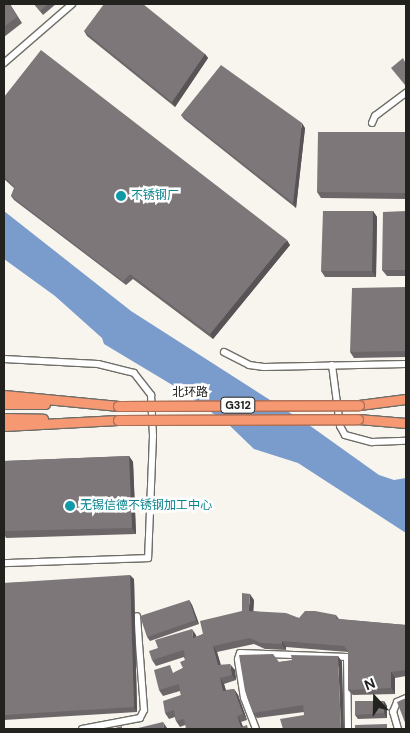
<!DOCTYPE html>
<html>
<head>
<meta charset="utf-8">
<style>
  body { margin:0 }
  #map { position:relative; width:410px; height:733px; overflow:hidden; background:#f7f5ee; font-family:"DM Sans","Noto Sans SC",sans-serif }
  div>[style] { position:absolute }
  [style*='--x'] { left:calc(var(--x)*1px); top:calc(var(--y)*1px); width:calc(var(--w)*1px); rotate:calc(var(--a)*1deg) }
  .water>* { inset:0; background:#7a9ccd }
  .roads { filter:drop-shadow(1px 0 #6f6d67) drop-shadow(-1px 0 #6f6d67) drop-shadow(0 1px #6f6d67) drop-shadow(0 -1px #6f6d67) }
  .minor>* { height:6px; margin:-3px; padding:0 3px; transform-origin:3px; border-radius:3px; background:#fff }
  .highway>* { height:9px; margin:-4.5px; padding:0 4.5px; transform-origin:4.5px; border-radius:4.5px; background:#f69972 }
  .bridges { filter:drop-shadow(1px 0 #ac6f55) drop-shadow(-1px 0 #ac6f55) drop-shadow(0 1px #ac6f55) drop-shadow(0 -1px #ac6f55) }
  .highway-bridge>* { height:9px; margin:-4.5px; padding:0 4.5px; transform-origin:4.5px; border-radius:4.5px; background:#f69972 }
  .wall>* { inset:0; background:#6c6669 }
  .shaded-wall>* { inset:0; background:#585355 }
  .building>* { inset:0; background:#7d777a }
  .dots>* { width:14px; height:14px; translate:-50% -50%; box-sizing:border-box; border:2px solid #fff; border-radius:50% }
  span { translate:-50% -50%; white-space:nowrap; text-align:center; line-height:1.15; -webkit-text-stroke:5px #fff; paint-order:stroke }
  .shield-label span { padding:1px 4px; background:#fff; border:1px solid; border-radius:4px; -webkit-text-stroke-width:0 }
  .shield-label { font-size:11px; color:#22221f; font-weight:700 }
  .culture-label { font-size:12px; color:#0d838f }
  .left { translate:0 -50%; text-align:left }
  .street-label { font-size:12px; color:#22221f }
  .frame { position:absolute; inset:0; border:5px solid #22221f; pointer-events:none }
  .north { position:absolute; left:350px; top:673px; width:50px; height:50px; -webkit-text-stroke:4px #fff; paint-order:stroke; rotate:339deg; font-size:14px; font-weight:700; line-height:20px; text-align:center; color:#22221f }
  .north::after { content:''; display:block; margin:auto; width:18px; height:22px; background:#22221f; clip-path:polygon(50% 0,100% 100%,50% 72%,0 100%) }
</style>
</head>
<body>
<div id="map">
  <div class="water">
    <i style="clip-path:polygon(4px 211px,131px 311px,309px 425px,379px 475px,394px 480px,406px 478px,406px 533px,298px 463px,254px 449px,229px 425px,179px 389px,104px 344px,102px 338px,55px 296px,4px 259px)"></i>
  </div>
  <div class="roads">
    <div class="minor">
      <i style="--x:4;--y:63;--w:90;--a:-40.9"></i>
      <i style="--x:372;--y:123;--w:8;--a:-67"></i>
      <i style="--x:375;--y:116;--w:39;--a:-37"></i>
      <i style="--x:224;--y:352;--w:28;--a:27"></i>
      <i style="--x:249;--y:365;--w:15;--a:8"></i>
      <i style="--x:264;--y:367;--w:142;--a:-1.2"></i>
      <i style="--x:4;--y:359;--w:94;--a:3"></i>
      <i style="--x:98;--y:364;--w:37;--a:14"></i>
      <i style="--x:134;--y:373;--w:28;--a:52"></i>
      <i style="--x:151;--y:395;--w:41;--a:87.2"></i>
      <i style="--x:153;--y:436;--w:122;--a:92.3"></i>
      <i style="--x:148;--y:558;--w:144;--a:178"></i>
      <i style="--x:332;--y:365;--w:62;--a:82.5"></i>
      <i style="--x:340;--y:426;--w:10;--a:61"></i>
      <i style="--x:345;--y:435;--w:28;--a:15"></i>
      <i style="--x:372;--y:442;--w:34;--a:-2"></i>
      <i style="--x:82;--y:729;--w:59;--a:-10.7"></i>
      <i style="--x:140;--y:718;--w:9;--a:-63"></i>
      <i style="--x:144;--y:710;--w:94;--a:-94.3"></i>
      <i style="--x:256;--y:729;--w:33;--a:-111"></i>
      <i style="--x:244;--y:698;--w:39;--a:-99"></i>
      <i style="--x:238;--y:659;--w:6;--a:-72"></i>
      <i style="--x:240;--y:653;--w:107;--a:2.1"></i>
      <i style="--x:347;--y:657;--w:72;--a:89.2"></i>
      <i style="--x:398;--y:729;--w:18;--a:-106"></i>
      <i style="--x:393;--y:712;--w:11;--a:-68"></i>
      <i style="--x:397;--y:702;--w:10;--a:-24"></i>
    </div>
    <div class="highway">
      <i style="--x:4;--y:395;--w:115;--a:5.5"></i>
      <i style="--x:4;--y:404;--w:41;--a:0"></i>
      <i style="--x:359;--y:405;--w:47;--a:-7.3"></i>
      <i style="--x:4;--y:418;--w:39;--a:1"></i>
      <i style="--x:358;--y:419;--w:48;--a:4.8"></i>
      <i style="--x:4;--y:426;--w:114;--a:-3"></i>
    </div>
  </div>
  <div class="bridges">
    <div class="highway-bridge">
      <i style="--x:118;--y:406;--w:241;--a:-0.2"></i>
      <i style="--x:118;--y:420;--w:240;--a:-0.2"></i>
    </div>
  </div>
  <div class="wall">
    <i style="clip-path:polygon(4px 4px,10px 4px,22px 23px,4px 37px)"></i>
    <i style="clip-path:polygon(34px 4px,56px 4px,43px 15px)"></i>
    <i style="clip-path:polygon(84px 31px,205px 54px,208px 58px,175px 107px,87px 36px)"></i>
    <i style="clip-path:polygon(4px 97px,290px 245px,213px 339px,133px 279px,126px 285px,14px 200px,11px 196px,14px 188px,4px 179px)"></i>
    <i style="clip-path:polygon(181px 115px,305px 128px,296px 208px,184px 119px)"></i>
    <i style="clip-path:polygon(406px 132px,406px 199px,321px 198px,317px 192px)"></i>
    <i style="clip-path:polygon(373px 211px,377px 217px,376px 277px,325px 277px,321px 271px)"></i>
    <i style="clip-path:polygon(406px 211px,406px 276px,387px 276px,382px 270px)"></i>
    <i style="clip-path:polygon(406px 287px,406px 357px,354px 358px,350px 352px)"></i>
    <i style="clip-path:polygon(129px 456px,133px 462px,136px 534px,6px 538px,4px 534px,4px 461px)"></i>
    <i style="clip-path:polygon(134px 579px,137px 712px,4px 720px,4px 583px)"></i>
    <i style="clip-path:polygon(189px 600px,192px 605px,199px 624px,150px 641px,147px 637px)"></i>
    <i style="clip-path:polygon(254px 600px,253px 611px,299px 618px,336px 615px,339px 619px,406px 625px,406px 676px,395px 678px,395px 694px,353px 695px,348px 690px,348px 652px,286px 647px,286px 650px,265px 649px,254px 644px,217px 652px,221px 665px,235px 670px,236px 680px,224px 684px,226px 690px,234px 689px,238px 695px,247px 720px,241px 722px,243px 727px,185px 725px,180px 727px,176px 721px,175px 717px,169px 719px,165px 713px,181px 695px,180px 691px,163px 696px,159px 690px,175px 672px,183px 668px,185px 660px,184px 657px,156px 666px,152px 660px,196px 635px,196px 637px,203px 634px,242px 611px)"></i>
    <i style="clip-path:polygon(338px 656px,342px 662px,304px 715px,304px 712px,257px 718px,253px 713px,279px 662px)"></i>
    <i style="clip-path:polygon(384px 701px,387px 706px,387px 718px,358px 719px,355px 715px)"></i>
  </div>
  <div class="shaded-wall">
    <i style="clip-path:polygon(205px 54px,208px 58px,175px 107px,172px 102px)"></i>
    <i style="clip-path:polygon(302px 123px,305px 128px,296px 208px,293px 203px)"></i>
    <i style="clip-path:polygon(373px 211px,377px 217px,376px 277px,372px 271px)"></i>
    <i style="clip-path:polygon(287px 240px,290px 245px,213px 339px,210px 334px)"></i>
    <i style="clip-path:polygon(129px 456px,133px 462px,136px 534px,132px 528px)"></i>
    <i style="clip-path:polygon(130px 575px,134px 579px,137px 712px,134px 707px)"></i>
    <i style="clip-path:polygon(250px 594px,254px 600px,253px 617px,249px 611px)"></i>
    <i style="clip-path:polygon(189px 600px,192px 605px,199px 624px,196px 620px)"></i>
    <i style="clip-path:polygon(192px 629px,196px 635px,198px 643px,193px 638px)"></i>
    <i style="clip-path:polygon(282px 641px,286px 647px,286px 650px,282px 644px)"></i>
    <i style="clip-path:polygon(213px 646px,217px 652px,222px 671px,218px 665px)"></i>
    <i style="clip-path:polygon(338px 656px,342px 662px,344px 729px,341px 729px)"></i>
    <i style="clip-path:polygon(230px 664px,235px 670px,236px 680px,232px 675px)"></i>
    <i style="clip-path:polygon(391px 672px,395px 678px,395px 694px,391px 688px)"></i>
    <i style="clip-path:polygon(220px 678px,224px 684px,227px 696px,223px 691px)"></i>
    <i style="clip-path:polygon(234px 689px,238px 695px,247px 720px,243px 714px)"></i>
    <i style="clip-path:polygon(384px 701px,387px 706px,387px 718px,384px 713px)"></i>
    <i style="clip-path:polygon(237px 716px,241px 722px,244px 729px,241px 727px)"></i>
    <i style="clip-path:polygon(163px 722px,167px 728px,167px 729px,164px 729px)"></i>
  </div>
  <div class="building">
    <i style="clip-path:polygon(4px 4px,10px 4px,17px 17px,4px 27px)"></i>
    <i style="clip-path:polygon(34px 4px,48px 4px,40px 11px)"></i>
    <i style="clip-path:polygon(104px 4px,143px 4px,205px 54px,172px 102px,84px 31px)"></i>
    <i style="clip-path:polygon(41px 50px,287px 240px,210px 334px,130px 274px,123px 281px,11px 196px,15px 187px,4px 177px,4px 97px)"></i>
    <i style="clip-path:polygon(403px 58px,406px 64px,406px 84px,405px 85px,391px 68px)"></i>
    <i style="clip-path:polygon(221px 65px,302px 123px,293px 203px,181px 115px)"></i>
    <i style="clip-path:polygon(318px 132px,406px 132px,406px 193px,317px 192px)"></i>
    <i style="clip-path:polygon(323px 211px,373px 211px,372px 271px,321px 271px)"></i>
    <i style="clip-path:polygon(406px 211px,406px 270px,382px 270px,383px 212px)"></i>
    <i style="clip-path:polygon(406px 287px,406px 351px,350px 352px,352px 288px)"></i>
    <i style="clip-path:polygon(129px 456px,132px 528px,4px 531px,4px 461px)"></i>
    <i style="clip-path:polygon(130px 575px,134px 707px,4px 715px,4px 583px)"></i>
    <i style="clip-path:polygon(242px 593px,250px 594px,249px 611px,286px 613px,299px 618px,305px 611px,315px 611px,336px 615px,336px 619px,406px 625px,406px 670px,391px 672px,391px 688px,348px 690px,348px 651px,344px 646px,282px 641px,282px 644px,261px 643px,250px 638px,213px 646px,218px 665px,230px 664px,232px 675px,220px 678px,223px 691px,234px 689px,243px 714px,237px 716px,241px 727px,247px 725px,248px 729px,186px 729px,184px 719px,176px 721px,174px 710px,165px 713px,163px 701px,181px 695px,179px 684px,159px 690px,154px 670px,170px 665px,173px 673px,183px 668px,180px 662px,185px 660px,184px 650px,152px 660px,149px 651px,158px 648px,155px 640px,192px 629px,193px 638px,203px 634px,200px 621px,242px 611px)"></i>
    <i style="clip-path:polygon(189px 600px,196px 620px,147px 637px,140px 616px)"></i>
    <i style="clip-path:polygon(273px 654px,279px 662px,292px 660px,291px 655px,338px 656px,341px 729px,283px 729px,280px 719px,304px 715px,303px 705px,253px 713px,245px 691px,239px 655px)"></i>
    <i style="clip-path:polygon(406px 698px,406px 725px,397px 702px)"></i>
    <i style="clip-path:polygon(355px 701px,384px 701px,384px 713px,355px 715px)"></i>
    <i style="clip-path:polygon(163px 722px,164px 729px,134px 729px)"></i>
    <i style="clip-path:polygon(387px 724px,387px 729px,355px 729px,355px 725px)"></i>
    <i style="clip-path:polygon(122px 726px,122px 729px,112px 729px)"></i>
  </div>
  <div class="dots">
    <i style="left:121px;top:196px;background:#0f9aa8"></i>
    <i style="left:70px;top:506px;background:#0f9aa8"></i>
  </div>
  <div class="shield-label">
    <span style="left:238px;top:405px">G312</span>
  </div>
  <div class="culture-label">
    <span class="left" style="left:131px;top:196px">不锈钢厂</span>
    <span class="left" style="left:80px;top:506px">无锡信德不锈钢加工中心</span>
  </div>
  <div class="street-label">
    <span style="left:190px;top:393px">北环路</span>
  </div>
  <div class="frame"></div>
  <div class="north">N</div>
</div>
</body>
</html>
